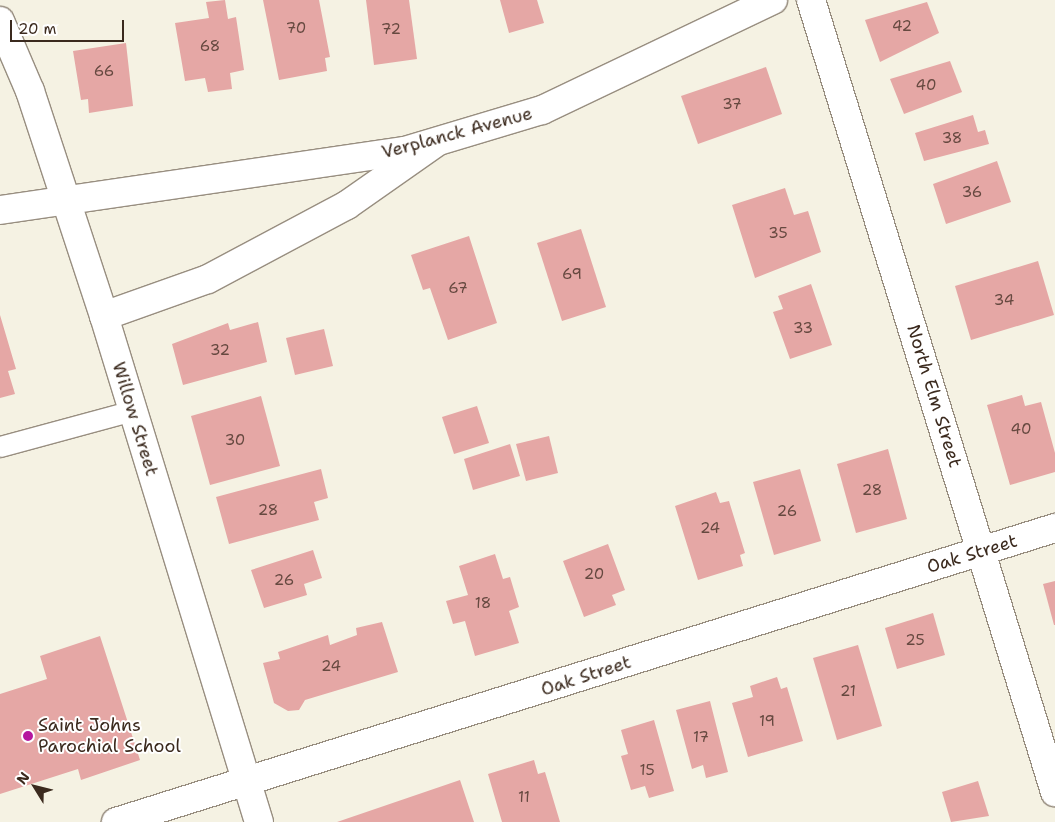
<!DOCTYPE html>
<html>
<head>
<meta charset="utf-8">
<style>
  body { margin:0 }
  #map { position:relative; width:1055px; height:822px; overflow:hidden; background:#f5f2e3; font-family:"Shantell Sans",sans-serif }
  div>[style] { position:absolute }
  [style*='--x'] { left:calc(var(--x)*1px); top:calc(var(--y)*1px); width:calc(var(--w)*1px); rotate:calc(var(--a)*1deg) }
  .building>* { inset:0; background:#e5a7a5 }
  .roads { filter:drop-shadow(1px 0 #988e80) drop-shadow(-1px 0 #988e80) drop-shadow(0 1px #988e80) drop-shadow(0 -1px #988e80) }
  .lane>* { height:20px; margin:-10px; padding:0 10px; transform-origin:10px; border-radius:10px; background:#fff }
  .street>* { height:28px; margin:-14px; padding:0 14px; transform-origin:14px; border-radius:14px; background:#fff }
  .secondary>* { height:28px; margin:-14px; padding:0 14px; transform-origin:14px; border-radius:14px; background:#fff }
  .dots>* { width:14px; height:14px; translate:-50% -50%; box-sizing:border-box; border:2px solid #fff; border-radius:50% }
  span { translate:-50% -50%; white-space:nowrap; text-align:center; line-height:1.15; -webkit-text-stroke:4px #fff; paint-order:stroke }
  .number-label { font-size:15px; color:#664940 }
  .number-label span { -webkit-text-stroke-width:0 }
  .street-label { font-size:18px; color:#3b2a1e }
  .poi-label { font-size:18px; color:#3b2a1e }
  .left { translate:0 -50%; text-align:left }
  .north { position:absolute; left:10px; top:762px; width:50px; height:50px; -webkit-text-stroke:4px #fff; paint-order:stroke; rotate:306deg; font-size:14px; font-weight:700; line-height:20px; text-align:center; color:#3b2a1e }
  .north::after { content:''; display:block; margin:auto; width:18px; height:22px; background:#3b2a1e; clip-path:polygon(50% 0,100% 100%,50% 72%,0 100%) }
  .scale { position:absolute; left:10px; top:20px; width:114px; height:22px; box-sizing:border-box; border:2px solid #3b2a1e; border-top:0; padding-left:6px; font-size:15px; line-height:18px; white-space:nowrap; color:#3b2a1e; -webkit-text-stroke:4px #fff; paint-order:stroke }
</style>
</head>
<body>
<div id="map">
  <div class="building">
    <i style="clip-path:polygon(225px 0,228px 19px,236px 17px,244px 70px,230px 73px,232px 89px,208px 92px,205px 78px,185px 81px,175px 23px,209px 18px,206px 2px)"></i>
    <i style="clip-path:polygon(263px 0,319px 0,330px 57px,325px 58px,327px 71px,279px 80px)"></i>
    <i style="clip-path:polygon(366px 0,409px 0,417px 59px,374px 65px)"></i>
    <i style="clip-path:polygon(500px 0,537px 0,544px 23px,509px 33px)"></i>
    <i style="clip-path:polygon(927px 2px,939px 33px,880px 62px,865px 20px)"></i>
    <i style="clip-path:polygon(126px 43px,133px 106px,89px 113px,88px 99px,81px 100px,73px 51px)"></i>
    <i style="clip-path:polygon(950px 61px,962px 92px,904px 114px,890px 79px)"></i>
    <i style="clip-path:polygon(766px 67px,782px 114px,698px 144px,681px 96px)"></i>
    <i style="clip-path:polygon(973px 115px,978px 132px,985px 130px,989px 144px,924px 161px,915px 133px)"></i>
    <i style="clip-path:polygon(997px 161px,1011px 202px,946px 224px,933px 184px)"></i>
    <i style="clip-path:polygon(785px 188px,794px 215px,808px 211px,821px 252px,755px 278px,732px 205px)"></i>
    <i style="clip-path:polygon(581px 229px,606px 307px,562px 321px,537px 243px)"></i>
    <i style="clip-path:polygon(469px 236px,497px 323px,448px 340px,430px 288px,423px 290px,411px 255px)"></i>
    <i style="clip-path:polygon(1038px 261px,1054px 315px,971px 340px,955px 286px)"></i>
    <i style="clip-path:polygon(811px 284px,832px 345px,790px 359px,773px 312px,783px 309px,778px 296px)"></i>
    <i style="clip-path:polygon(0 315px,16px 369px,8px 371px,15px 394px,0 398px)"></i>
    <i style="clip-path:polygon(258px 322px,267px 362px,183px 385px,172px 344px,228px 323px,230px 330px)"></i>
    <i style="clip-path:polygon(324px 329px,333px 366px,295px 375px,286px 338px)"></i>
    <i style="clip-path:polygon(1022px 395px,1025px 406px,1041px 402px,1055px 453px,1055px 472px,1010px 485px,987px 405px)"></i>
    <i style="clip-path:polygon(261px 396px,280px 466px,210px 485px,191px 416px)"></i>
    <i style="clip-path:polygon(477px 406px,489px 443px,454px 454px,442px 417px)"></i>
    <i style="clip-path:polygon(549px 436px,558px 473px,526px 481px,516px 444px)"></i>
    <i style="clip-path:polygon(510px 444px,520px 476px,473px 490px,464px 459px)"></i>
    <i style="clip-path:polygon(888px 449px,907px 519px,856px 533px,837px 464px)"></i>
    <i style="clip-path:polygon(321px 469px,328px 498px,314px 502px,319px 520px,229px 544px,216px 497px)"></i>
    <i style="clip-path:polygon(800px 469px,821px 541px,774px 555px,753px 482px)"></i>
    <i style="clip-path:polygon(716px 492px,720px 503px,729px 501px,745px 553px,740px 555px,743px 566px,698px 580px,675px 506px)"></i>
    <i style="clip-path:polygon(608px 544px,625px 590px,612px 595px,616px 605px,584px 617px,563px 561px)"></i>
    <i style="clip-path:polygon(313px 550px,322px 578px,304px 584px,307px 595px,264px 608px,251px 570px)"></i>
    <i style="clip-path:polygon(495px 554px,503px 579px,510px 577px,519px 607px,509px 611px,519px 643px,475px 656px,465px 621px,453px 624px,446px 601px,468px 595px,459px 566px)"></i>
    <i style="clip-path:polygon(1055px 581px,1055px 625px,1054px 625px,1043px 584px)"></i>
    <i style="clip-path:polygon(933px 613px,945px 655px,897px 669px,885px 628px)"></i>
    <i style="clip-path:polygon(382px 622px,398px 672px,305px 700px,299px 710px,288px 711px,274px 703px,263px 663px,280px 659px,278px 652px,328px 635px,330px 645px,357px 635px,356px 628px)"></i>
    <i style="clip-path:polygon(100px 636px,140px 760px,81px 780px,78px 769px,0 794px,0 694px,47px 679px,40px 656px)"></i>
    <i style="clip-path:polygon(858px 645px,882px 726px,837px 740px,813px 658px)"></i>
    <i style="clip-path:polygon(777px 677px,781px 689px,787px 687px,803px 741px,748px 757px,732px 703px,753px 697px,750px 686px)"></i>
    <i style="clip-path:polygon(710px 701px,728px 772px,706px 778px,703px 765px,692px 769px,676px 710px)"></i>
    <i style="clip-path:polygon(654px 720px,674px 791px,649px 798px,645px 786px,631px 790px,621px 756px,628px 754px,621px 730px)"></i>
    <i style="clip-path:polygon(534px 760px,538px 774px,545px 772px,560px 822px,502px 822px,488px 774px)"></i>
    <i style="clip-path:polygon(460px 780px,474px 822px,337px 822px)"></i>
    <i style="clip-path:polygon(978px 781px,989px 816px,951px 822px,942px 792px)"></i>
  </div>
  <div class="roads">
    <div class="lane">
      <i style="--x:0;--y:447;--w:138;--a:-15.1"></i>
    </div>
    <div class="street">
      <i style="--x:811;--y:0;--w:829;--a:72.88"></i>
      <i style="--x:0;--y:21;--w:76;--a:66.8"></i>
      <i style="--x:30;--y:91;--w:237;--a:71.8"></i>
      <i style="--x:104;--y:316;--w:529;--a:72.97"></i>
      <i style="--x:104;--y:316;--w:110;--a:-19.6"></i>
      <i style="--x:208;--y:279;--w:157;--a:-28"></i>
      <i style="--x:347;--y:205;--w:110;--a:-35"></i>
      <i style="--x:116;--y:822;--w:984;--a:-17.39"></i>
    </div>
    <div class="secondary">
      <i style="--x:0;--y:210;--w:409;--a:-8.3"></i>
      <i style="--x:405;--y:151;--w:143;--a:-16.7"></i>
      <i style="--x:542;--y:110;--w:256;--a:-25.5"></i>
    </div>
  </div>
  <div class="dots">
    <i style="left:28px;top:736px;background:#b5179e"></i>
  </div>
  <div class="number-label">
    <span style="left:902px;top:27px">42</span>
    <span style="left:296px;top:29px">70</span>
    <span style="left:391px;top:30px">72</span>
    <span style="left:210px;top:47px">68</span>
    <span style="left:104px;top:72px">66</span>
    <span style="left:926px;top:86px">40</span>
    <span style="left:732px;top:105px">37</span>
    <span style="left:952px;top:139px">38</span>
    <span style="left:972px;top:193px">36</span>
    <span style="left:778px;top:234px">35</span>
    <span style="left:572px;top:275px">69</span>
    <span style="left:458px;top:289px">67</span>
    <span style="left:1004px;top:301px">34</span>
    <span style="left:803px;top:329px">33</span>
    <span style="left:220px;top:351px">32</span>
    <span style="left:1021px;top:430px">40</span>
    <span style="left:235px;top:441px">30</span>
    <span style="left:872px;top:491px">28</span>
    <span style="left:268px;top:511px">28</span>
    <span style="left:787px;top:512px">26</span>
    <span style="left:710px;top:529px">24</span>
    <span style="left:594px;top:575px">20</span>
    <span style="left:284px;top:581px">26</span>
    <span style="left:483px;top:604px">18</span>
    <span style="left:915px;top:641px">25</span>
    <span style="left:331px;top:667px">24</span>
    <span style="left:848px;top:692px">21</span>
    <span style="left:767px;top:722px">19</span>
    <span style="left:701px;top:738px">17</span>
    <span style="left:647px;top:771px">15</span>
    <span style="left:524px;top:798px">11</span>
  </div>
  <div class="street-label">
    <span style="left:457px;top:133px;rotate:-15deg">Verplanck Avenue</span>
    <span style="left:934px;top:396px;rotate:73deg">North Elm Street</span>
    <span style="left:135px;top:419px;rotate:73deg">Willow Street</span>
    <span style="left:972px;top:554px;rotate:-17deg">Oak Street</span>
    <span style="left:586px;top:676px;rotate:-18deg">Oak Street</span>
  </div>
  <div class="poi-label">
    <span class="left" style="left:38px;top:736px">Saint Johns<br>Parochial School</span>
  </div>
  <div class="north">N</div>
  <div class="scale">20 m</div>
</div>
</body>
</html>
